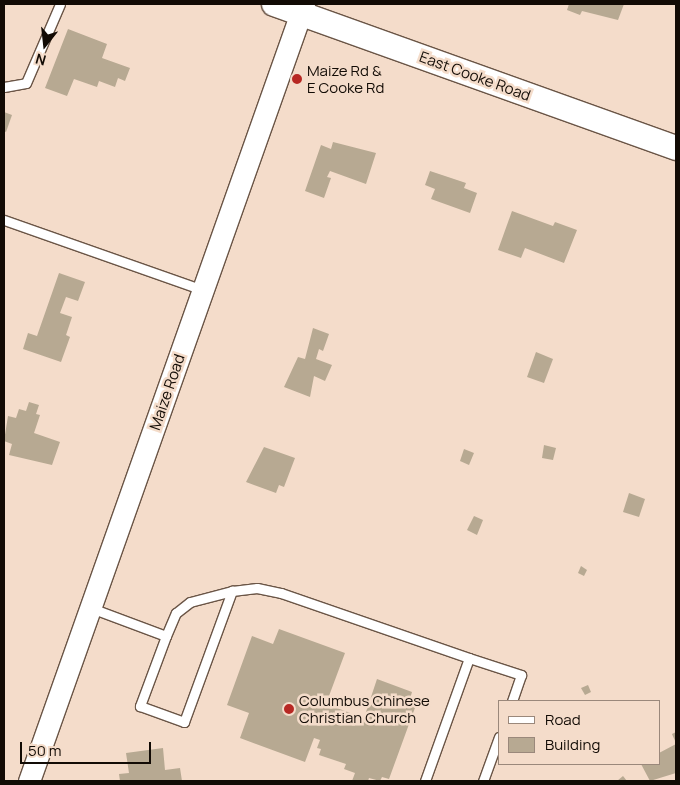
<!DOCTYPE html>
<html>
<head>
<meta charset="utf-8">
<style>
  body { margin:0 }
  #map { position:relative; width:680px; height:785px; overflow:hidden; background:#f4dcca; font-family:Manrope,sans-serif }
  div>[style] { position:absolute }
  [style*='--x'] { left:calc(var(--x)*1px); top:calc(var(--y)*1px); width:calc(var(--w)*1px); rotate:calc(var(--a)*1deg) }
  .building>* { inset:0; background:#b7a992 }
  .roads { filter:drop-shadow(1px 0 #6a5546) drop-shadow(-1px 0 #6a5546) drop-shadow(0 1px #6a5546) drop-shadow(0 -1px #6a5546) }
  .service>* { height:9px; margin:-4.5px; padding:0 4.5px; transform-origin:4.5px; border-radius:4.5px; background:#fff }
  .tertiary>* { height:21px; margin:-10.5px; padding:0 10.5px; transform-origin:10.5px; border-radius:10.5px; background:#fff }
  .secondary>* { height:24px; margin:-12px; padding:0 12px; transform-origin:12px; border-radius:12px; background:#fff }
  .dots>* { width:14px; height:14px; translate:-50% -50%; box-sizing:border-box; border:2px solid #f4dcca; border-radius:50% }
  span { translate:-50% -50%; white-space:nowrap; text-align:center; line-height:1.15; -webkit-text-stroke:5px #f4dcca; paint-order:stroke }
  .poi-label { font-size:15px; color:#120b05 }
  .left { translate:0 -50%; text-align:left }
  .street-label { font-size:15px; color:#120b05 }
  .frame { position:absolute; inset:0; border:5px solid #120b05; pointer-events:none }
  .legend { position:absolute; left:498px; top:700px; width:162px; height:65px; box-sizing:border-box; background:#f4dcca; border:1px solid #9a887b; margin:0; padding:6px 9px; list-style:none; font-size:15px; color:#120b05 }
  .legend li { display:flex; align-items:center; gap:10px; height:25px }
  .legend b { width:25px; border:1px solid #9a887b }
  .north { position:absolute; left:20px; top:20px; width:50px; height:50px; -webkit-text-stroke:4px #f4dcca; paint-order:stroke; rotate:196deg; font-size:14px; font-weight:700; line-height:20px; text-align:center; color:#120b05 }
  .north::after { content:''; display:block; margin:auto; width:18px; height:22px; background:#120b05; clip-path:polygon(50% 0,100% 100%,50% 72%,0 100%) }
  .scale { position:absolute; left:20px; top:742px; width:131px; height:22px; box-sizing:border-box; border:2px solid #120b05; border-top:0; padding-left:6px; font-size:15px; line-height:18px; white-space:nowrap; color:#120b05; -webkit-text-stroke:4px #f4dcca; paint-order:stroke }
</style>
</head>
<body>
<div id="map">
  <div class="building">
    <i style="clip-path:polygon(569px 4px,624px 4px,618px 20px,582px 11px,580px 15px,567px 10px)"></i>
    <i style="clip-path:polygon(68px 29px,107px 44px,102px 58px,130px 68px,125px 81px,118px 78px,115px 87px,99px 81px,97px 87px,74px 79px,67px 96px,45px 88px)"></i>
    <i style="clip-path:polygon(4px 112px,12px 115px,6px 132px,4px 131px)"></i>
    <i style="clip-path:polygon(333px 142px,376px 153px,366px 184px,330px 171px,327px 177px,331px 178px,324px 198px,305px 191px,321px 145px,331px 149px)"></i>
    <i style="clip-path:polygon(430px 171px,466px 183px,464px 188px,477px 193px,470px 213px,431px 199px,435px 189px,425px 185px)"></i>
    <i style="clip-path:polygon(512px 211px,553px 226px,555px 222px,577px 230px,564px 263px,525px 248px,521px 258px,498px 250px)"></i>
    <i style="clip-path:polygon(59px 273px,85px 282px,78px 301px,66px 297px,60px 313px,72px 317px,66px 335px,70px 337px,61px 362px,23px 349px,28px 333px,37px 336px)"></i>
    <i style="clip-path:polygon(313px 328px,329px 334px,323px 351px,319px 349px,316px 359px,332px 365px,325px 381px,314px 376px,310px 397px,284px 387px,298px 357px,305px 359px)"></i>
    <i style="clip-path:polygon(536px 352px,553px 359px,544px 383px,527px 377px)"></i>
    <i style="clip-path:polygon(29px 402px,39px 405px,36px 414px,40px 415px,34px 433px,60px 442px,52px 465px,9px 455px,12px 444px,4px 441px,8px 416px,16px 418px,19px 409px,26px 411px)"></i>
    <i style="clip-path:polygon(544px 445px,556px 448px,553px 460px,542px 458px)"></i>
    <i style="clip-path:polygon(264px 447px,295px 458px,284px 487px,279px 485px,276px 493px,246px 482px)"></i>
    <i style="clip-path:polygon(464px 449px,474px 453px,469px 465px,460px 461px)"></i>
    <i style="clip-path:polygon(629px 493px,645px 499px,639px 517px,623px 512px)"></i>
    <i style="clip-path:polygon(474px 516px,483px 520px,477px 535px,467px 530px)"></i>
    <i style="clip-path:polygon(581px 566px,587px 570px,584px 576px,578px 573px)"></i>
    <i style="clip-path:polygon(279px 629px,345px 653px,326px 704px,364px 718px,377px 679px,412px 692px,409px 702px,416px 705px,389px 779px,382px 777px,380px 781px,369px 778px,368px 781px,352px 781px,355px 773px,344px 769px,346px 764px,319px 755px,321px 749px,317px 748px,320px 740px,314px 738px,305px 762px,240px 738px,249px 713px,227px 705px,252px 636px,273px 644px)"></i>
    <i style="clip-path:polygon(588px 685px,591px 692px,585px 695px,581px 688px)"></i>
    <i style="clip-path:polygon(676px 732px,676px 743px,672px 734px)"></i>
    <i style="clip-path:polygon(676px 744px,676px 773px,650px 781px,641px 764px,659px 764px,659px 753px)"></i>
    <i style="clip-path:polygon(163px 748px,165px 770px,180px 768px,182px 781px,120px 781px,119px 774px,129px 773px,126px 753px)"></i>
    <i style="clip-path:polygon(623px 776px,627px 781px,617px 781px)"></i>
  </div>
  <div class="roads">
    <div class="service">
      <i style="--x:4;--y:87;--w:22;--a:-10"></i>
      <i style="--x:26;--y:83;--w:86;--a:-66.7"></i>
      <i style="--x:4;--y:220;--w:211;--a:19.4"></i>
      <i style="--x:91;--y:608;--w:80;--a:20.5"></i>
      <i style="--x:166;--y:636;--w:25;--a:-67"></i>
      <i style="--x:176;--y:613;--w:18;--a:-38"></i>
      <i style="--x:190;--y:602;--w:43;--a:-14.7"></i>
      <i style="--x:232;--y:591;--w:25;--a:-7"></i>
      <i style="--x:257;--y:588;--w:25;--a:12"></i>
      <i style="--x:281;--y:593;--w:199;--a:19.1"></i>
      <i style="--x:469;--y:658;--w:131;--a:109.7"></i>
      <i style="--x:166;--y:636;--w:75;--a:110.4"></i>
      <i style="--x:140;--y:706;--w:47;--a:20"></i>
      <i style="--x:184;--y:722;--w:140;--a:-69.9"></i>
      <i style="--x:469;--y:658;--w:55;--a:18.1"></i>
      <i style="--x:521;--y:675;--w:28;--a:109"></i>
      <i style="--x:483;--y:781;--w:47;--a:-70"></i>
    </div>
    <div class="tertiary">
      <i style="--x:29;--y:781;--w:824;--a:-70.51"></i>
    </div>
    <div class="secondary">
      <i style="--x:274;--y:4;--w:427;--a:19.7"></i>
    </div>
  </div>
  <div class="dots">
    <i style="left:297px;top:79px;background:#b72823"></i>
    <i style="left:289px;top:709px;background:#b72823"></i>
  </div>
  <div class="poi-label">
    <span class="left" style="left:307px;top:79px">Maize Rd &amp;<br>E Cooke Rd</span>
    <span class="left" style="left:299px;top:709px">Columbus Chinese<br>Christian Church</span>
  </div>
  <div class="street-label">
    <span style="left:475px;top:76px;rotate:20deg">East Cooke Road</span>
    <span style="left:167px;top:392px;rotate:-71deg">Maize Road</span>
  </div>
  <div class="frame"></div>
  <ul class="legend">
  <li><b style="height:6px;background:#fff"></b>Road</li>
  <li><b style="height:14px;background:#b7a992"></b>Building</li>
  </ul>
  <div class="north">N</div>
  <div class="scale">50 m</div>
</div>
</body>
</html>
